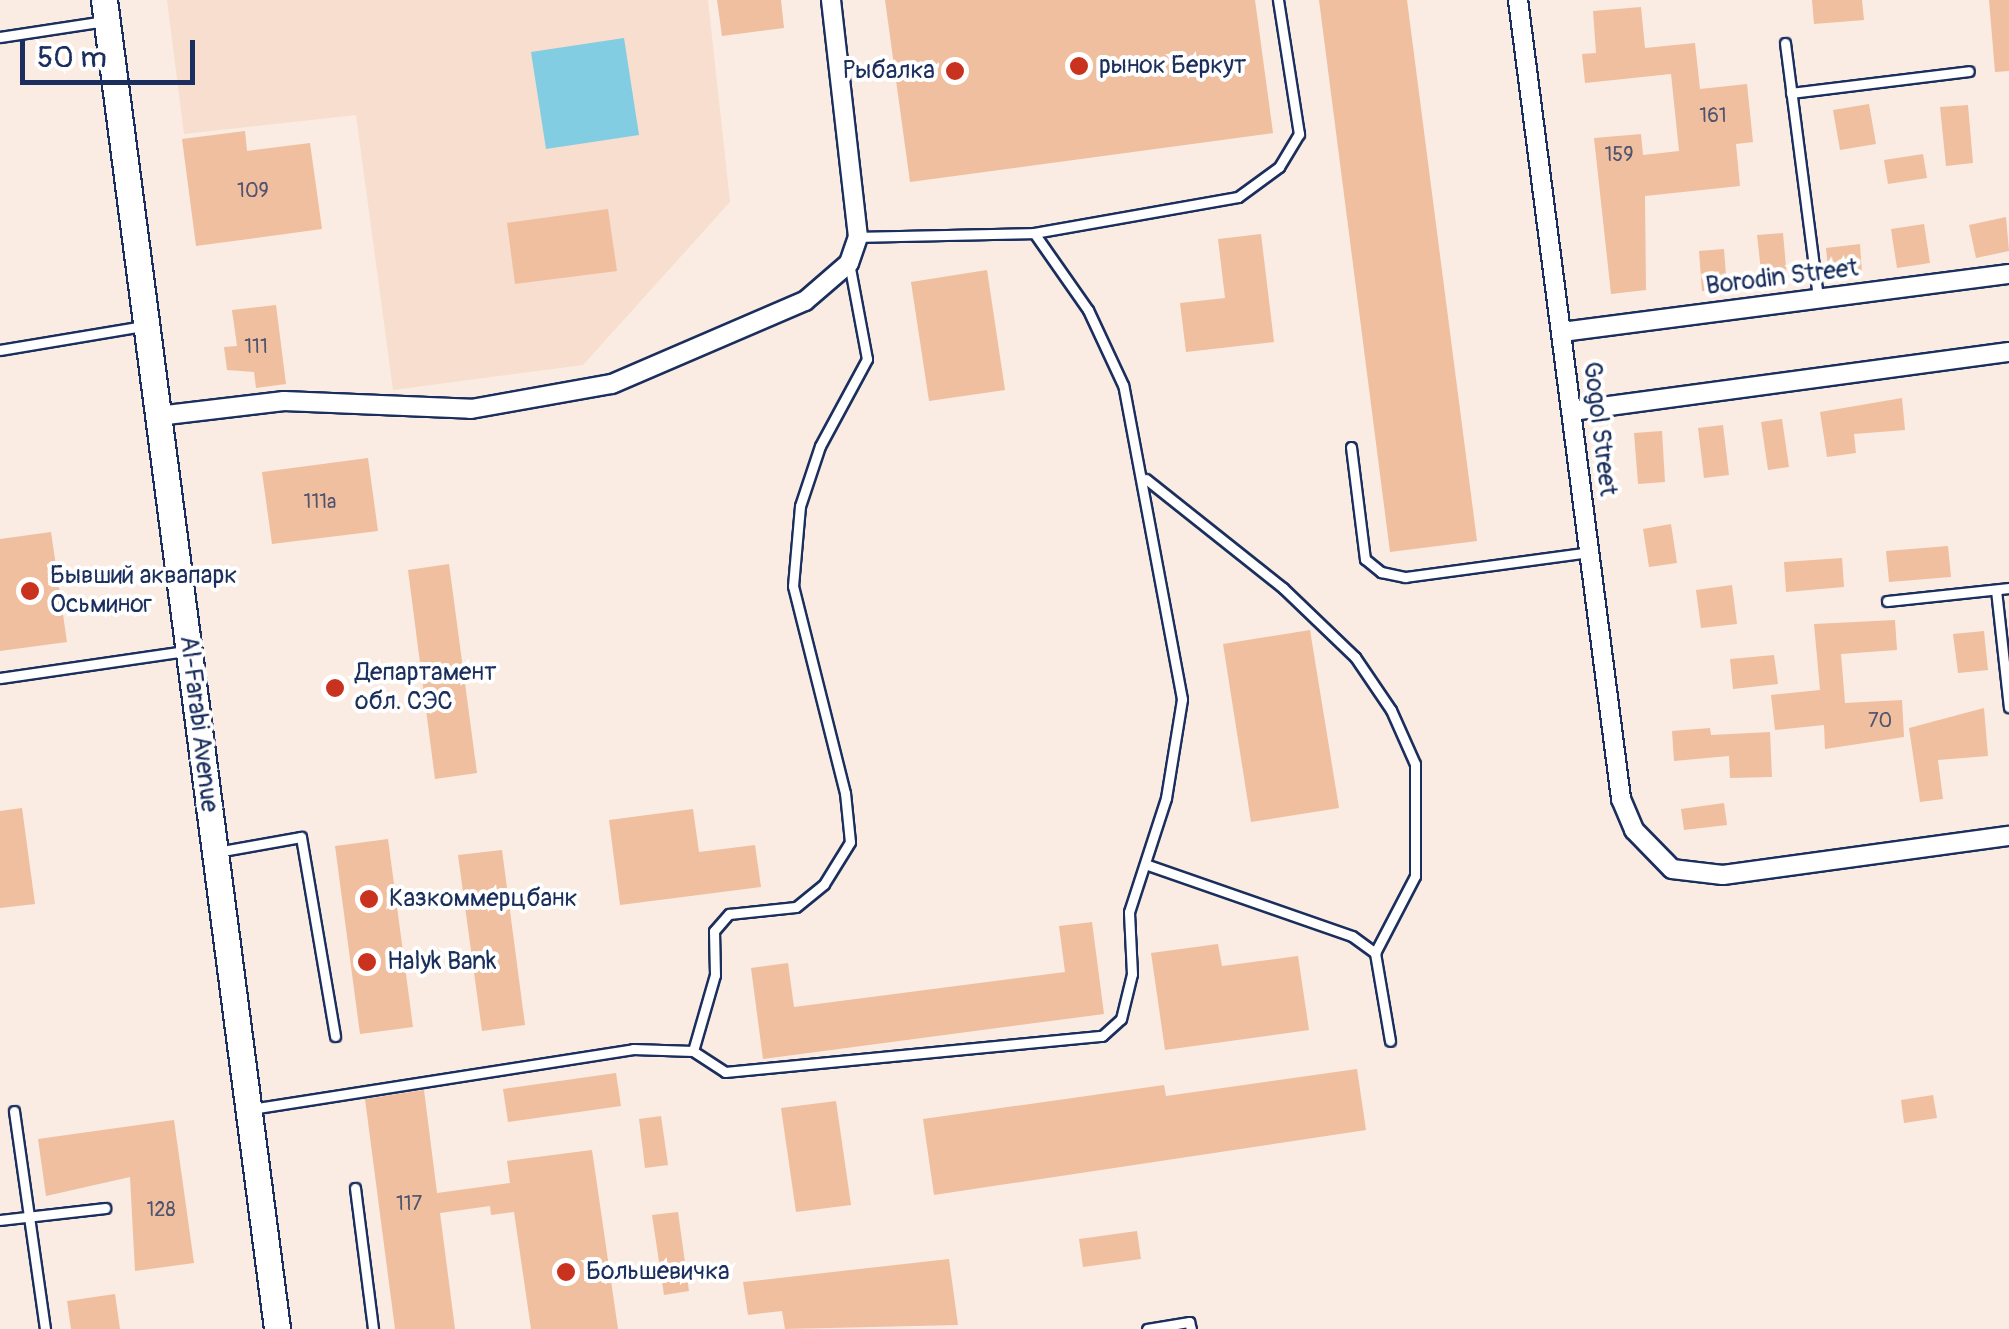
<!DOCTYPE html>
<html>
<head>
<meta charset="utf-8">
<style>
  body { margin:0 }
  #map { position:relative; width:2009px; height:1329px; overflow:hidden; background:#faece2; font-family:Pangolin,sans-serif }
  div>[style] { position:absolute }
  [style*='--x'] { left:calc(var(--x)*1px); top:calc(var(--y)*1px); width:calc(var(--w)*1px); rotate:calc(var(--a)*1deg) }
  .built>* { inset:0; background:#f7dece }
  .water>* { inset:0; background:#82cde2 }
  .building>* { inset:0; background:#efbf9f }
  .roads { filter:drop-shadow(2px 0 #1b2f5e) drop-shadow(-2px 0 #1b2f5e) drop-shadow(0 2px #1b2f5e) drop-shadow(0 -2px #1b2f5e) }
  .lane>* { height:9px; margin:-4.5px; padding:0 4.5px; transform-origin:4.5px; border-radius:4.5px; background:#fff }
  .street>* { height:18px; margin:-9px; padding:0 9px; transform-origin:9px; border-radius:9px; background:#fff }
  .secondary>* { height:25px; margin:-12.5px; padding:0 12.5px; transform-origin:12.5px; border-radius:12.5px; background:#fff }
  .dots>* { width:28px; height:28px; translate:-50% -50%; box-sizing:border-box; border:5px solid #fff; border-radius:50% }
  span { translate:-50% -50%; white-space:nowrap; text-align:center; line-height:1.15; -webkit-text-stroke:8px #fff; paint-order:stroke }
  .number-label { font-size:20px; color:#50536e }
  .number-label span { -webkit-text-stroke-width:0 }
  .poi-label { font-size:25px; color:#1b2f5e }
  .left { translate:0 -50%; text-align:left }
  .right { translate:-100% -50%; text-align:right }
  .street-label { font-size:25px; color:#1b2f5e }
  .scale { position:absolute; left:20px; top:40px; width:175px; height:45px; box-sizing:border-box; border:5px solid #1b2f5e; border-top:0; padding-left:12px; font-size:30px; line-height:35px; white-space:nowrap; color:#1b2f5e; -webkit-text-stroke:8px #fff; paint-order:stroke }
</style>
</head>
<body>
<div id="map">
  <div class="built">
    <i style="clip-path:polygon(167px 0,708px 0,730px 202px,583px 365px,393px 390px,356px 115px,184px 134px)"></i>
  </div>
  <div class="water">
    <i style="clip-path:polygon(624px 38px,639px 135px,546px 149px,531px 52px)"></i>
  </div>
  <div class="building">
    <i style="clip-path:polygon(717px 0,781px 0,784px 28px,722px 36px)"></i>
    <i style="clip-path:polygon(885px 0,1255px 0,1273px 133px,910px 182px)"></i>
    <i style="clip-path:polygon(1319px 0,1407px 0,1477px 541px,1390px 552px)"></i>
    <i style="clip-path:polygon(1812px 0,1862px 0,1864px 20px,1814px 24px)"></i>
    <i style="clip-path:polygon(1989px 0,2009px 0,2009px 71px,1995px 72px)"></i>
    <i style="clip-path:polygon(1641px 7px,1645px 48px,1695px 43px,1700px 89px,1747px 84px,1753px 142px,1736px 144px,1740px 186px,1645px 196px,1646px 290px,1611px 294px,1594px 138px,1641px 134px,1643px 155px,1679px 151px,1671px 74px,1585px 83px,1582px 54px,1596px 53px,1593px 11px)"></i>
    <i style="clip-path:polygon(1869px 104px,1876px 144px,1840px 150px,1833px 110px)"></i>
    <i style="clip-path:polygon(1968px 105px,1973px 163px,1946px 166px,1940px 107px)"></i>
    <i style="clip-path:polygon(245px 131px,247px 151px,310px 143px,322px 229px,196px 246px,182px 139px)"></i>
    <i style="clip-path:polygon(1923px 154px,1927px 178px,1888px 184px,1884px 160px)"></i>
    <i style="clip-path:polygon(608px 209px,617px 271px,515px 284px,507px 223px)"></i>
    <i style="clip-path:polygon(2006px 217px,2009px 251px,1976px 258px,1969px 225px)"></i>
    <i style="clip-path:polygon(1924px 224px,1930px 263px,1897px 268px,1891px 229px)"></i>
    <i style="clip-path:polygon(1783px 233px,1787px 278px,1762px 280px,1757px 235px)"></i>
    <i style="clip-path:polygon(1261px 234px,1274px 342px,1186px 352px,1180px 303px,1225px 298px,1218px 239px)"></i>
    <i style="clip-path:polygon(1860px 244px,1862px 275px,1829px 278px,1826px 248px)"></i>
    <i style="clip-path:polygon(1724px 249px,1727px 289px,1702px 291px,1699px 251px)"></i>
    <i style="clip-path:polygon(987px 270px,1005px 390px,929px 401px,911px 282px)"></i>
    <i style="clip-path:polygon(276px 305px,286px 384px,256px 388px,254px 372px,227px 370px,224px 347px,237px 346px,232px 310px)"></i>
    <i style="clip-path:polygon(1902px 398px,1905px 430px,1854px 434px,1856px 453px,1827px 457px,1820px 412px)"></i>
    <i style="clip-path:polygon(1782px 419px,1789px 467px,1768px 470px,1761px 422px)"></i>
    <i style="clip-path:polygon(1723px 425px,1729px 475px,1704px 478px,1698px 428px)"></i>
    <i style="clip-path:polygon(1662px 431px,1665px 482px,1638px 484px,1634px 433px)"></i>
    <i style="clip-path:polygon(368px 458px,378px 531px,272px 544px,262px 472px)"></i>
    <i style="clip-path:polygon(1671px 524px,1677px 563px,1649px 567px,1643px 529px)"></i>
    <i style="clip-path:polygon(51px 532px,67px 642px,0 651px,0 539px)"></i>
    <i style="clip-path:polygon(1948px 546px,1951px 577px,1889px 582px,1886px 551px)"></i>
    <i style="clip-path:polygon(1842px 558px,1844px 587px,1786px 592px,1784px 562px)"></i>
    <i style="clip-path:polygon(449px 564px,477px 773px,435px 779px,408px 570px)"></i>
    <i style="clip-path:polygon(1732px 585px,1737px 624px,1701px 628px,1696px 590px)"></i>
    <i style="clip-path:polygon(1895px 620px,1897px 650px,1841px 654px,1845px 703px,1902px 700px,1904px 737px,1825px 749px,1824px 725px,1775px 730px,1771px 695px,1820px 690px,1814px 624px)"></i>
    <i style="clip-path:polygon(1310px 630px,1339px 808px,1251px 822px,1223px 644px)"></i>
    <i style="clip-path:polygon(1984px 631px,1988px 670px,1958px 673px,1953px 634px)"></i>
    <i style="clip-path:polygon(1774px 655px,1778px 684px,1733px 689px,1730px 659px)"></i>
    <i style="clip-path:polygon(1984px 708px,1988px 756px,1938px 760px,1943px 799px,1920px 802px,1909px 728px)"></i>
    <i style="clip-path:polygon(1710px 728px,1711px 735px,1770px 732px,1772px 777px,1730px 778px,1729px 756px,1674px 761px,1672px 731px)"></i>
    <i style="clip-path:polygon(1724px 803px,1727px 825px,1684px 830px,1681px 809px)"></i>
    <i style="clip-path:polygon(22px 808px,35px 904px,0 908px,0 811px)"></i>
    <i style="clip-path:polygon(693px 809px,699px 852px,755px 845px,761px 887px,620px 905px,609px 820px)"></i>
    <i style="clip-path:polygon(388px 839px,413px 1027px,360px 1034px,335px 846px)"></i>
    <i style="clip-path:polygon(502px 850px,525px 1025px,482px 1031px,458px 855px)"></i>
    <i style="clip-path:polygon(1092px 922px,1104px 1014px,763px 1059px,751px 968px,788px 963px,794px 1007px,1065px 972px,1059px 926px)"></i>
    <i style="clip-path:polygon(1218px 944px,1222px 966px,1298px 956px,1309px 1030px,1165px 1050px,1151px 953px)"></i>
    <i style="clip-path:polygon(1357px 1069px,1366px 1130px,934px 1195px,923px 1119px,1164px 1085px,1166px 1096px)"></i>
    <i style="clip-path:polygon(616px 1073px,621px 1106px,508px 1122px,503px 1089px)"></i>
    <i style="clip-path:polygon(424px 1090px,437px 1193px,510px 1183px,507px 1161px,592px 1150px,618px 1329px,531px 1329px,514px 1212px,491px 1215px,490px 1206px,440px 1213px,455px 1329px,395px 1329px,365px 1099px)"></i>
    <i style="clip-path:polygon(1933px 1095px,1937px 1118px,1904px 1123px,1901px 1100px)"></i>
    <i style="clip-path:polygon(836px 1101px,851px 1205px,796px 1212px,781px 1108px)"></i>
    <i style="clip-path:polygon(661px 1116px,668px 1165px,645px 1168px,639px 1119px)"></i>
    <i style="clip-path:polygon(174px 1120px,194px 1263px,135px 1271px,130px 1177px,46px 1196px,38px 1139px)"></i>
    <i style="clip-path:polygon(678px 1212px,689px 1291px,664px 1295px,652px 1215px)"></i>
    <i style="clip-path:polygon(1137px 1231px,1141px 1259px,1083px 1267px,1079px 1239px)"></i>
    <i style="clip-path:polygon(949px 1259px,958px 1325px,785px 1329px,782px 1311px,748px 1315px,743px 1282px)"></i>
    <i style="clip-path:polygon(115px 1294px,120px 1329px,71px 1329px,67px 1301px)"></i>
  </div>
  <div class="roads">
    <div class="lane">
      <i style="--x:0;--y:37;--w:105;--a:-8.7"></i>
      <i style="--x:1785;--y:43;--w:257;--a:82.6"></i>
      <i style="--x:1791;--y:93;--w:179;--a:-7"></i>
      <i style="--x:1034;--y:233;--w:207;--a:-10"></i>
      <i style="--x:1238;--y:197;--w:51;--a:-36.2"></i>
      <i style="--x:1279;--y:167;--w:39;--a:-59"></i>
      <i style="--x:1299;--y:134;--w:136;--a:-98.9"></i>
      <i style="--x:0;--y:350;--w:146;--a:-9.5"></i>
      <i style="--x:1351;--y:447;--w:113;--a:82.9"></i>
      <i style="--x:1365;--y:559;--w:21;--a:39"></i>
      <i style="--x:1381;--y:572;--w:25;--a:12"></i>
      <i style="--x:1405;--y:577;--w:187;--a:-7.7"></i>
      <i style="--x:1146;--y:479;--w:175;--a:38.5"></i>
      <i style="--x:1283;--y:588;--w:100;--a:43.8"></i>
      <i style="--x:1355;--y:657;--w:64;--a:55.8"></i>
      <i style="--x:1391;--y:710;--w:59;--a:66"></i>
      <i style="--x:1415;--y:764;--w:112;--a:90"></i>
      <i style="--x:1415;--y:876;--w:87;--a:117.5"></i>
      <i style="--x:1996;--y:590;--w:118;--a:83.7"></i>
      <i style="--x:1887;--y:601;--w:123;--a:-6.1"></i>
      <i style="--x:0;--y:678;--w:188;--a:-8.3"></i>
      <i style="--x:217;--y:852;--w:85;--a:-10.1"></i>
      <i style="--x:301;--y:837;--w:202;--a:80.3"></i>
      <i style="--x:1145;--y:864;--w:219;--a:19.2"></i>
      <i style="--x:1352;--y:936;--w:29;--a:36"></i>
      <i style="--x:1375;--y:953;--w:89;--a:80.3"></i>
      <i style="--x:693;--y:1051;--w:79;--a:-73.9"></i>
      <i style="--x:715;--y:975;--w:44;--a:-91.3"></i>
      <i style="--x:714;--y:931;--w:23;--a:-49"></i>
      <i style="--x:729;--y:914;--w:67;--a:-6"></i>
      <i style="--x:796;--y:907;--w:36;--a:-39"></i>
      <i style="--x:824;--y:884;--w:49;--a:-58.2"></i>
      <i style="--x:850;--y:842;--w:49;--a:-95.8"></i>
      <i style="--x:845;--y:793;--w:213;--a:-104.1"></i>
      <i style="--x:793;--y:586;--w:80;--a:-85"></i>
      <i style="--x:800;--y:506;--w:63;--a:-71.6"></i>
      <i style="--x:820;--y:446;--w:99;--a:-61.6"></i>
      <i style="--x:867;--y:359;--w:98;--a:-100.6"></i>
      <i style="--x:251;--y:1109;--w:387;--a:-8.9"></i>
      <i style="--x:633;--y:1049;--w:60;--a:1.9"></i>
      <i style="--x:693;--y:1051;--w:38;--a:33"></i>
      <i style="--x:725;--y:1072;--w:379;--a:-5.5"></i>
      <i style="--x:1102;--y:1036;--w:25;--a:-42"></i>
      <i style="--x:1121;--y:1019;--w:46;--a:-76.3"></i>
      <i style="--x:1132;--y:974;--w:62;--a:-92.8"></i>
      <i style="--x:1129;--y:912;--w:120;--a:-72"></i>
      <i style="--x:1166;--y:798;--w:100;--a:-80.8"></i>
      <i style="--x:1182;--y:699;--w:319;--a:-100.6"></i>
      <i style="--x:1123;--y:385;--w:83;--a:-115"></i>
      <i style="--x:1088;--y:310;--w:94;--a:-125"></i>
      <i style="--x:1034;--y:233;--w:176;--a:178.7"></i>
      <i style="--x:14;--y:1111;--w:220;--a:81.9"></i>
      <i style="--x:355;--y:1188;--w:142;--a:82.7"></i>
      <i style="--x:0;--y:1220;--w:106;--a:-6.5"></i>
      <i style="--x:1147;--y:1329;--w:43;--a:-9.5"></i>
      <i style="--x:1189;--y:1322;--w:7;--a:74"></i>
    </div>
    <div class="street">
      <i style="--x:1518;--y:0;--w:806;--a:82.65"></i>
      <i style="--x:1621;--y:799;--w:34;--a:67"></i>
      <i style="--x:1634;--y:830;--w:54;--a:45.7"></i>
      <i style="--x:1672;--y:869;--w:51;--a:6.7"></i>
      <i style="--x:1723;--y:875;--w:289;--a:-7.8"></i>
      <i style="--x:1562;--y:332;--w:451;--a:-7.4"></i>
      <i style="--x:1572;--y:411;--w:441;--a:-7.7"></i>
      <i style="--x:158;--y:416;--w:127;--a:-6.8"></i>
      <i style="--x:284;--y:401;--w:187;--a:2.4"></i>
      <i style="--x:471;--y:409;--w:143;--a:-10.1"></i>
      <i style="--x:612;--y:384;--w:210;--a:-23.3"></i>
      <i style="--x:805;--y:301;--w:58;--a:-40.8"></i>
      <i style="--x:849;--y:263;--w:28;--a:-71"></i>
      <i style="--x:858;--y:237;--w:239;--a:-96.5"></i>
    </div>
    <div class="secondary">
      <i style="--x:104;--y:0;--w:1340;--a:82.58"></i>
    </div>
  </div>
  <div class="dots">
    <i style="left:1079px;top:66px;background:#c8321e"></i>
    <i style="left:955px;top:71px;background:#c8321e"></i>
    <i style="left:30px;top:591px;background:#c8321e"></i>
    <i style="left:335px;top:688px;background:#c8321e"></i>
    <i style="left:369px;top:899px;background:#c8321e"></i>
    <i style="left:367px;top:962px;background:#c8321e"></i>
    <i style="left:566px;top:1272px;background:#c8321e"></i>
  </div>
  <div class="number-label">
    <span style="left:1713px;top:115px">161</span>
    <span style="left:1619px;top:154px">159</span>
    <span style="left:253px;top:190px">109</span>
    <span style="left:256px;top:346px">111</span>
    <span style="left:320px;top:501px">111а</span>
    <span style="left:1880px;top:720px">70</span>
    <span style="left:409px;top:1203px">117</span>
    <span style="left:161px;top:1209px">128</span>
  </div>
  <div class="poi-label">
    <span class="left" style="left:1099px;top:66px">рынок Беркут</span>
    <span class="right" style="left:935px;top:71px">Рыбалка</span>
    <span class="left" style="left:50px;top:591px">Бывший аквапарк<br>Осьминог</span>
    <span class="left" style="left:355px;top:688px">Департамент<br>обл. СЭС</span>
    <span class="left" style="left:389px;top:899px">Казкоммерцбанк</span>
    <span class="left" style="left:387px;top:962px">Halyk Bank</span>
    <span class="left" style="left:586px;top:1272px">Большевичка</span>
  </div>
  <div class="street-label">
    <span style="left:1782px;top:278px;rotate:-7deg">Borodin Street</span>
    <span style="left:1599px;top:429px;rotate:83deg">Gogol Street</span>
    <span style="left:198px;top:724px;rotate:83deg">Al-Farabi Avenue</span>
  </div>
  <div class="scale">50 m</div>
</div>
</body>
</html>
